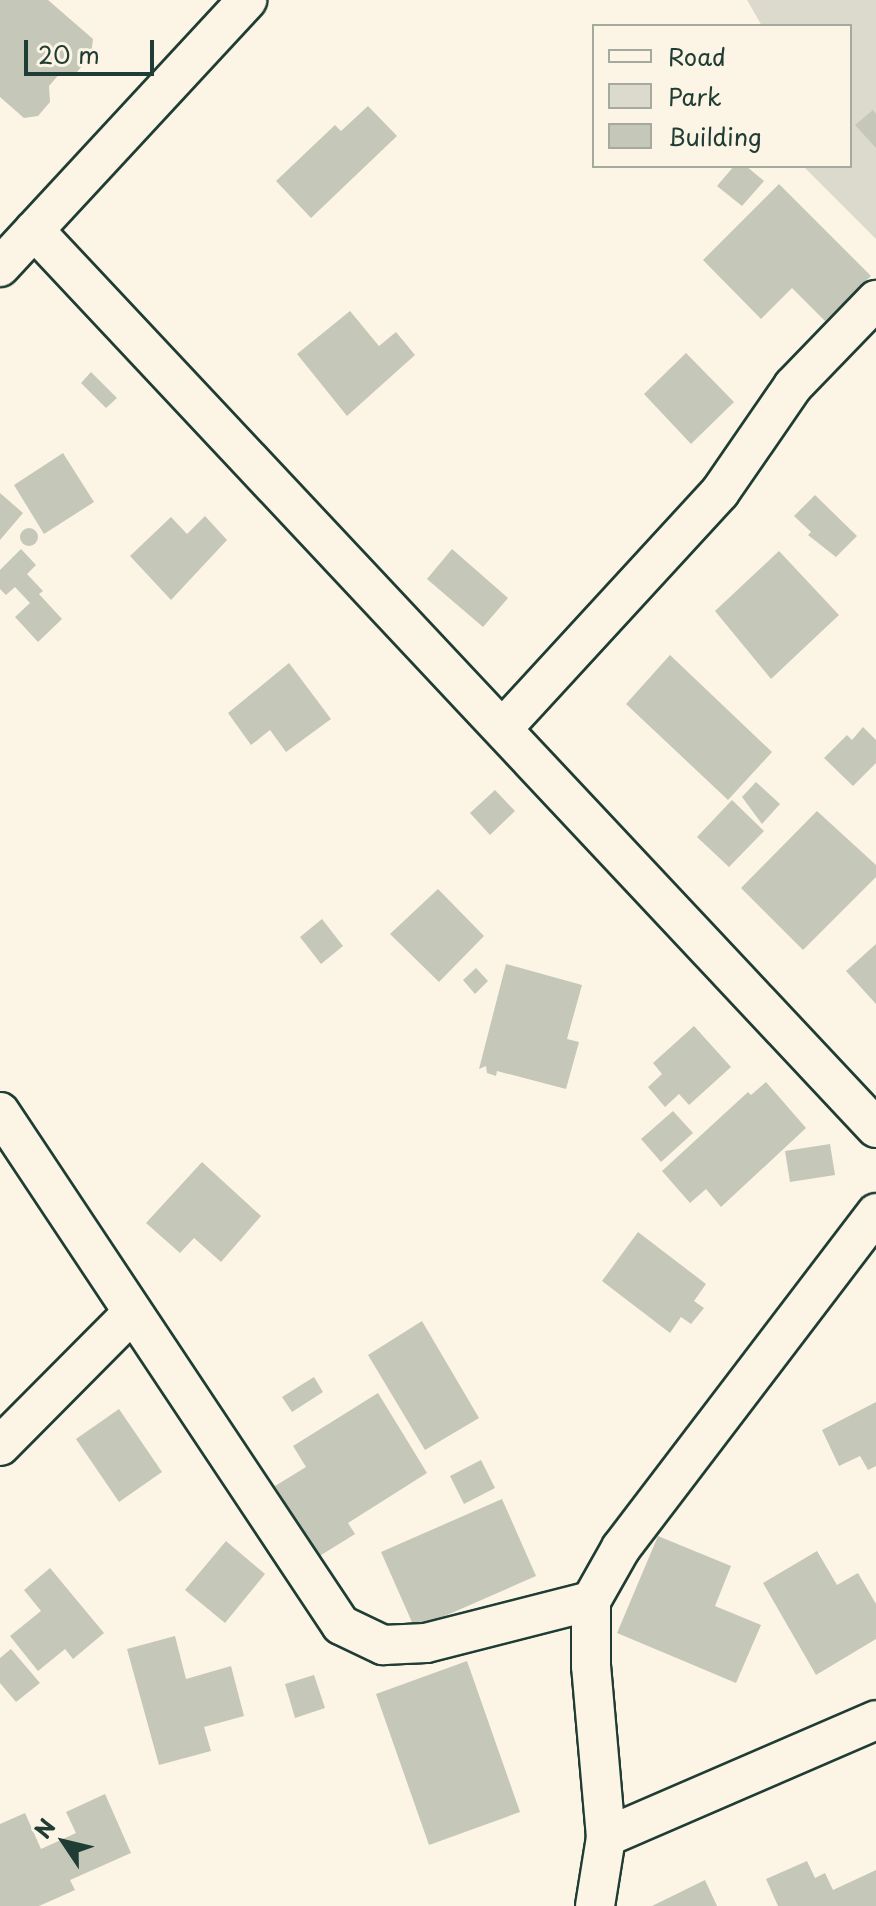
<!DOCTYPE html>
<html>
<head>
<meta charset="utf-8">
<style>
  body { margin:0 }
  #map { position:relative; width:876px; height:1906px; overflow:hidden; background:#fcf5e5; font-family:"Playpen Sans",sans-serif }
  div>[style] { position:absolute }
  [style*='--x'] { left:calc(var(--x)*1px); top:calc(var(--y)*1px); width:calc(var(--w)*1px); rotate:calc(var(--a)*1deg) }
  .green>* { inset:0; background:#dcdacc }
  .building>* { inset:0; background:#c5c7b9 }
  .round { border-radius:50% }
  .roads { filter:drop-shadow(2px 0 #1f3d34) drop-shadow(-2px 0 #1f3d34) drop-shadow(0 2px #1f3d34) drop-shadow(0 -2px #1f3d34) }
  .street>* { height:38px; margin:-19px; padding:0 19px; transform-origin:19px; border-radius:19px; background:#fcf5e5 }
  span { translate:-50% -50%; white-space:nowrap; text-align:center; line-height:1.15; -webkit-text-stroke:7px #fcf5e5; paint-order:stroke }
  .legend { position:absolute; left:592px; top:24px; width:260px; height:144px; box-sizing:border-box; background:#fcf5e5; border:2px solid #a4ab9e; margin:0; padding:10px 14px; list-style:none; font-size:24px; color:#1f3d34 }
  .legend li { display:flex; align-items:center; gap:16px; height:40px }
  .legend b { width:40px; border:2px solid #a4ab9e }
  .north { position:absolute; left:24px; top:1802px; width:80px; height:80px; -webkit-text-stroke:6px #fcf5e5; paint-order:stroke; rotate:305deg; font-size:22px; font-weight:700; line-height:32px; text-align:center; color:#1f3d34 }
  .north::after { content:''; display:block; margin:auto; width:28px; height:36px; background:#1f3d34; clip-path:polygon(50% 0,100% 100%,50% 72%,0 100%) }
  .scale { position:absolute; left:24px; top:40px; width:130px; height:36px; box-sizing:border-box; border:4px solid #1f3d34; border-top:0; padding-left:10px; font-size:24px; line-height:28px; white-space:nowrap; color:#1f3d34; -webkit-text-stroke:6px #fcf5e5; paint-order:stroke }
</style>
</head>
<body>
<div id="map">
  <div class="green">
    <i style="clip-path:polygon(747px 0,876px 0,876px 239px,803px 166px,850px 166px,850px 26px,762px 26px)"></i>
  </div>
  <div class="building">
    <i style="clip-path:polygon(0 0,48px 0,93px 39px,91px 55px,77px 72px,61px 72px,49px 86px,50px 102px,38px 116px,24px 118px,0 97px)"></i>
    <i style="clip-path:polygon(368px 106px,397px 136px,311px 218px,276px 181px,335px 125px,341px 131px)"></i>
    <i style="clip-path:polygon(873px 110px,876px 114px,876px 148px,855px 125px)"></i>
    <i style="clip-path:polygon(734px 166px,746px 166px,764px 181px,742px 206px,717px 186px)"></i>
    <i style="clip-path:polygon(779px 184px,871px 276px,825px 321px,792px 288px,761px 319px,703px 260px)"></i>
    <i style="clip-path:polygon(350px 311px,379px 346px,396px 332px,415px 355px,347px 416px,297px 354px)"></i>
    <i style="clip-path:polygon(686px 353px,734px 402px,691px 444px,644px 394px)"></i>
    <i style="clip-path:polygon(91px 372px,117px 398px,106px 408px,81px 383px)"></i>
    <i style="clip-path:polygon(63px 453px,94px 502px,44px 534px,14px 485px)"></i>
    <i style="clip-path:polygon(0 493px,23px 513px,0 540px)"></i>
    <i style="clip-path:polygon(815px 495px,857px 536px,836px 557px,808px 535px,811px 532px,794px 516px)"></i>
    <i style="clip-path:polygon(205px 516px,227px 540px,171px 600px,130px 556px,171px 517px,187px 534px)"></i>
    <i class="round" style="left:20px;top:528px;width:18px;height:18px"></i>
    <i style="clip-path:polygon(21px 549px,36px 565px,27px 574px,43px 591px,39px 594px,62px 619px,38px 642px,15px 617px,30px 603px,15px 587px,6px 595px,0 589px,0 570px)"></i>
    <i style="clip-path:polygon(452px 549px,508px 598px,483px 627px,427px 579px)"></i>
    <i style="clip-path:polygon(779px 551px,839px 615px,771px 679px,715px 611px)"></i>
    <i style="clip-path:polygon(670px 655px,772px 752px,728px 800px,626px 704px)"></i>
    <i style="clip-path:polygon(289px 663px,331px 719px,286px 752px,270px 730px,251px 745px,228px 713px)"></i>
    <i style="clip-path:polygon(863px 727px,876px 740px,876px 763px,853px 786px,824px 758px,847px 735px,852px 740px)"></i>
    <i style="clip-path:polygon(756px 782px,780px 804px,762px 824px,742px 797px)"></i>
    <i style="clip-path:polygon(495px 790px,515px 811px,490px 835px,470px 813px)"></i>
    <i style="clip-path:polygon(732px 800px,764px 831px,729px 867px,697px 837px)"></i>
    <i style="clip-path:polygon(817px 811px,876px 865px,876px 877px,803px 950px,741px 888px)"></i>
    <i style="clip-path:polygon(438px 889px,484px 936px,439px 982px,390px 934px)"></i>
    <i style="clip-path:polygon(322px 919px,343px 946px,321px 964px,300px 937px)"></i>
    <i style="clip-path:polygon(876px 944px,876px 1004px,846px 971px)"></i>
    <i style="clip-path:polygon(506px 964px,582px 985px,567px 1039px,579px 1042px,566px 1089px,497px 1071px,496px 1076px,487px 1073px,486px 1066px,479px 1069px)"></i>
    <i style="clip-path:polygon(476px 968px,488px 981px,475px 994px,463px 980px)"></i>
    <i style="clip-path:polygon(694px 1026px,731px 1067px,689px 1105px,679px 1094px,665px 1107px,648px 1087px,662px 1074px,653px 1063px)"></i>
    <i style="clip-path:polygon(766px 1082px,806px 1128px,721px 1207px,706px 1189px,690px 1203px,662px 1171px,748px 1092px,751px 1095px)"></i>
    <i style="clip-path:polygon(673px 1111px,693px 1133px,661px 1162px,641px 1139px)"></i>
    <i style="clip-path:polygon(830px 1144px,835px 1175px,790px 1182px,785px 1151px)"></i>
    <i style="clip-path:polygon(202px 1162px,261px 1216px,221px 1262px,194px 1238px,180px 1253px,146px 1223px)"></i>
    <i style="clip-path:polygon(638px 1232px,706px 1284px,694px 1301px,704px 1308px,691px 1324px,681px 1317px,670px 1333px,602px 1281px)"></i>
    <i style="clip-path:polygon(422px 1321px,479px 1418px,425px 1450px,368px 1355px)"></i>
    <i style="clip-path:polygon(314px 1377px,323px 1392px,292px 1412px,282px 1397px)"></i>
    <i style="clip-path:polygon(378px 1393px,427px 1473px,348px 1523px,355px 1534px,318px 1557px,275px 1486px,306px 1467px,293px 1446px)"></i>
    <i style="clip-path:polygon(876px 1402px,876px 1466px,868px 1470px,860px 1456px,839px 1466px,822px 1430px)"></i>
    <i style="clip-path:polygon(119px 1409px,162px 1472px,119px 1502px,76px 1439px)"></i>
    <i style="clip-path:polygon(481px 1460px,495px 1488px,464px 1504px,450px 1476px)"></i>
    <i style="clip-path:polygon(502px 1499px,536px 1576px,415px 1629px,381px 1552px)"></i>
    <i style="clip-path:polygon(658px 1536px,731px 1566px,715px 1606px,761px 1625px,736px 1683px,617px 1633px)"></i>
    <i style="clip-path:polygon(226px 1541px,265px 1574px,225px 1623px,185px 1590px)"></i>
    <i style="clip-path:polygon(817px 1551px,837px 1585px,858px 1573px,876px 1604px,876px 1639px,816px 1675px,763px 1583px)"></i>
    <i style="clip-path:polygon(50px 1568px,104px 1633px,73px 1659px,65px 1649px,38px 1671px,10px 1636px,41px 1611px,24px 1590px)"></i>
    <i style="clip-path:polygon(175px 1636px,186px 1679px,231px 1666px,244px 1716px,204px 1727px,211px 1751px,159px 1765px,127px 1649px)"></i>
    <i style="clip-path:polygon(11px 1649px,40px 1683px,16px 1702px,0 1683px,0 1658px)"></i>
    <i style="clip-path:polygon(467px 1661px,520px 1812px,429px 1845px,376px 1694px)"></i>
    <i style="clip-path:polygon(314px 1675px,325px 1708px,295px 1718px,285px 1684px)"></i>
    <i style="clip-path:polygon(105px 1794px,131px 1853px,70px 1880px,75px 1890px,39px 1906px,0 1906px,0 1824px,25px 1813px,41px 1849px,76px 1833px,66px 1812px)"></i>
    <i style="clip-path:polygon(807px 1861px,815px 1878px,825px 1873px,833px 1890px,876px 1870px,876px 1906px,778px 1906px,766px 1879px)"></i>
    <i style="clip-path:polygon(705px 1880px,717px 1906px,652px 1906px)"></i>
  </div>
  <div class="roads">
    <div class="street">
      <i style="--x:34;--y:230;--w:1231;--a:46.84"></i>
      <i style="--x:0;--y:267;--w:364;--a:-47.2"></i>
      <i style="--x:504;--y:727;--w:319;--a:-47.4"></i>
      <i style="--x:720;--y:492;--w:129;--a:-55.4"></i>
      <i style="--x:793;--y:386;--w:120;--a:-46"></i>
      <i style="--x:0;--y:1112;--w:616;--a:56.39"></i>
      <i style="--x:341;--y:1625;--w:47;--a:25.5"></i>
      <i style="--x:383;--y:1645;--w:43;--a:-2.7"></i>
      <i style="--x:426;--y:1643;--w:170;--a:-14.3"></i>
      <i style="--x:0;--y:1446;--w:187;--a:-45.2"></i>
      <i style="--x:606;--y:1837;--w:294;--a:-23.4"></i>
      <i style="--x:595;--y:1906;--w:70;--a:-80.9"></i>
      <i style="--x:606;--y:1837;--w:172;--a:-95"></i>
      <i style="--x:591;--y:1666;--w:65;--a:-90"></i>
      <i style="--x:591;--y:1601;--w:61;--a:-60.5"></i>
      <i style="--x:621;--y:1548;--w:421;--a:-52.7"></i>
    </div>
  </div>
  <ul class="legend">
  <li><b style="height:10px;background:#fcf5e5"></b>Road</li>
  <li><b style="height:22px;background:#dcdacc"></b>Park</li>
  <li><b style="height:22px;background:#c5c7b9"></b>Building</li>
  </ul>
  <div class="north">N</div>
  <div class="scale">20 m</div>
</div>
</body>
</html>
